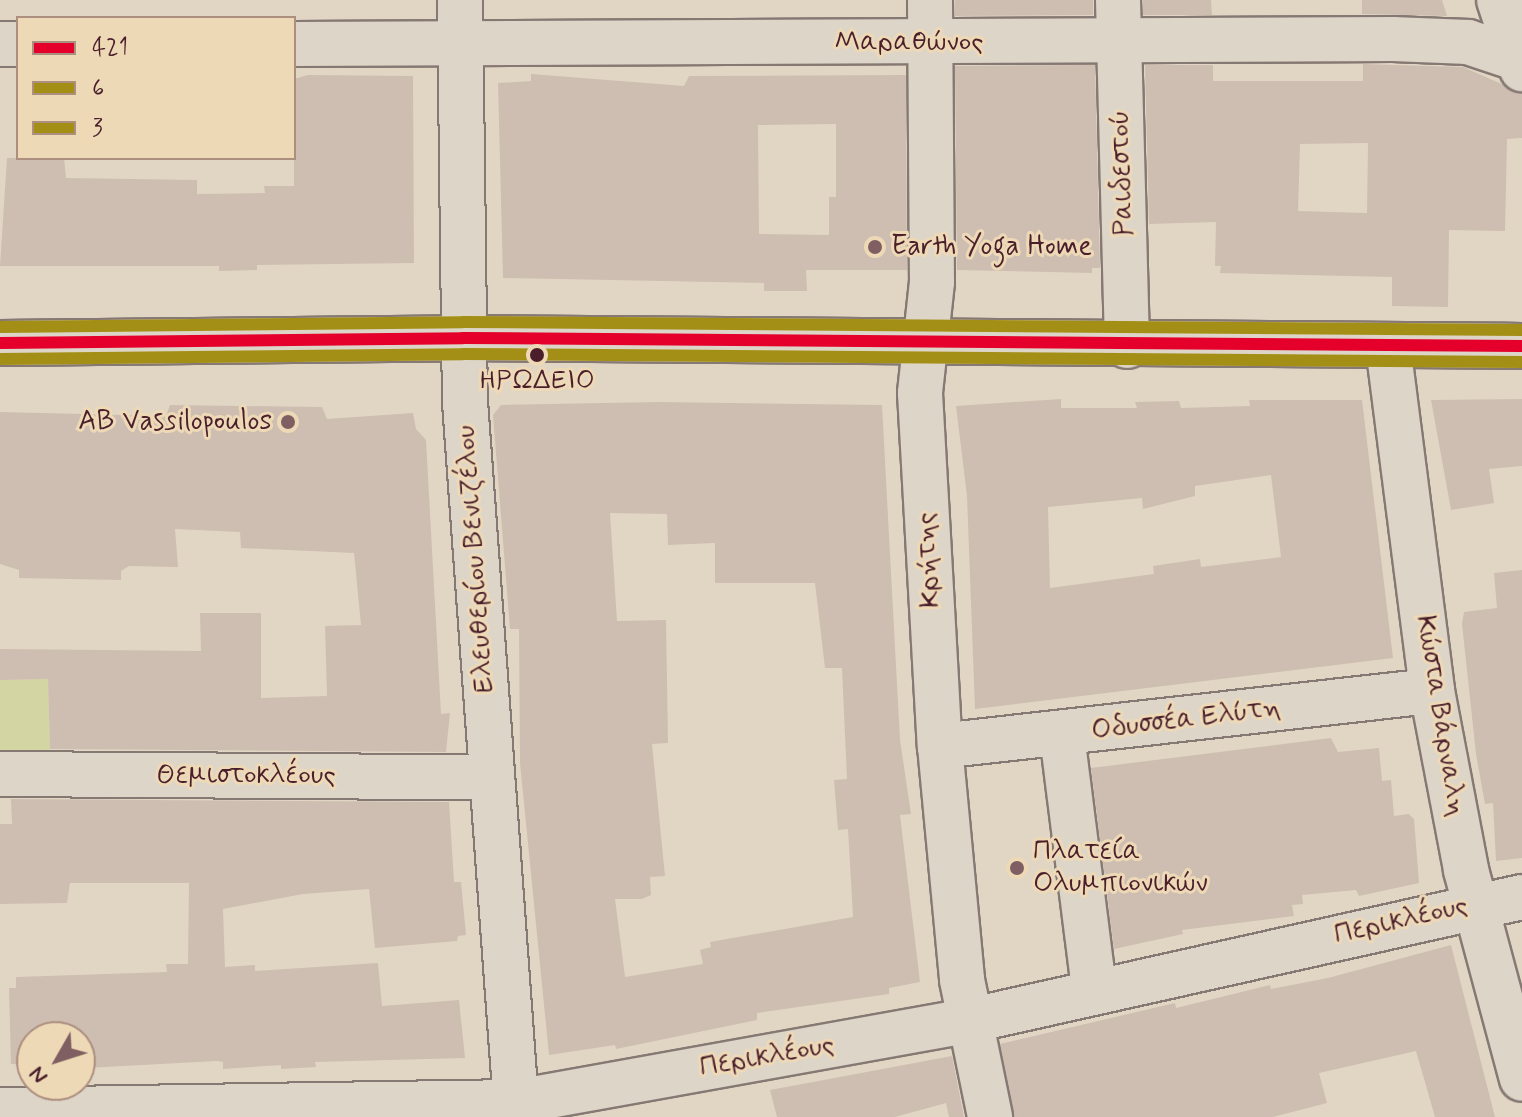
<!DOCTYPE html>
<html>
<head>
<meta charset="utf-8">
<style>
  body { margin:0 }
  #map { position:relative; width:1522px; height:1117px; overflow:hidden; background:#e1d6c4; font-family:Mynerve,sans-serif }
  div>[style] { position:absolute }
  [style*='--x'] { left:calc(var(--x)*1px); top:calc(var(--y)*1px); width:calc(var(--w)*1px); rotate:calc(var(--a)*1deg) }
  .green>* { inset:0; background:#d3d5a3 }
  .building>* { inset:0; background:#cebeb1 }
  .roads { filter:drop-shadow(2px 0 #867973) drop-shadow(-2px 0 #867973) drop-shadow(0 2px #867973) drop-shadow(0 -2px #867973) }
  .minor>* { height:44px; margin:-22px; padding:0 22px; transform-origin:22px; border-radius:22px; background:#ddd5c8 }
  .major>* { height:44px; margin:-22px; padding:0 22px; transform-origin:22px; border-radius:22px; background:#ddd5c8 }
  .bus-1>* { height:12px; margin:-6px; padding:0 6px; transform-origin:6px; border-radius:6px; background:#e4002b }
  .bus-2>* { height:12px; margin:-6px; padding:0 6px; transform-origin:6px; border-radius:6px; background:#a48f16 }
  .bus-3>* { height:12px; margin:-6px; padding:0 6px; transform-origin:6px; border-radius:6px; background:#a48f16 }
  .dots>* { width:22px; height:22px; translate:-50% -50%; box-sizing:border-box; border:4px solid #eed9b7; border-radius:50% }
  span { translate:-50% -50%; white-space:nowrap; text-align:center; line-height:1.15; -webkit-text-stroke:6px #eed9b7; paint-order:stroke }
  .bus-label { font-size:26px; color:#4a1f2b }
  .street-label { font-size:28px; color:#4a1f2b }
  .poi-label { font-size:28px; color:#4a1f2b }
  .left { translate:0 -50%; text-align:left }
  .right { translate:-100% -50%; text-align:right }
  .legend { position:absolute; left:16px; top:16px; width:280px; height:144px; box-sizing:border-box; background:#eed9b7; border:2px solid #ac8f7f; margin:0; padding:10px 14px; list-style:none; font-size:24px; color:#4a1f2b }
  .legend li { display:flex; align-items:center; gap:16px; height:40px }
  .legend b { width:40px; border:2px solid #ac8f7f }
  .north { position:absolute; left:16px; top:1021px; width:80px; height:80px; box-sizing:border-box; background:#eed9b7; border:2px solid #ac8f7f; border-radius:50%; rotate:231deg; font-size:22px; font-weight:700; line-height:32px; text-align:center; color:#4a1f2b }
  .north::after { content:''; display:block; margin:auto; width:28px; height:36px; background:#7f5f61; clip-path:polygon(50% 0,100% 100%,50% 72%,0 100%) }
</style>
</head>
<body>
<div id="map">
  <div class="green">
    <i style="clip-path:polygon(48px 679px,50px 755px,0 756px,0 680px)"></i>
  </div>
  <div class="building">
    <i style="clip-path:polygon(955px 0,1093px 0,1093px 15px,955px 16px)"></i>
    <i style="clip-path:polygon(1143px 0,1211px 0,1212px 15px,1143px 15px)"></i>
    <i style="clip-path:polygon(1362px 0,1442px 0,1447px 16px,1362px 14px)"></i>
    <i style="clip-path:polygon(evenodd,1363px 64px,1463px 67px,1522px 93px,1522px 138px,1507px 139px,1505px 231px,1449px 230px,1448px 307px,1392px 306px,1392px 277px,1220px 273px,1221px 266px,1215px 266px,1216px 222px,1149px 224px,1145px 65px,1213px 65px,1213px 81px,1363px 81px,1363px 64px,1368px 143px,1367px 213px,1298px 211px,1300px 144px,1368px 143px)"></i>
    <i style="clip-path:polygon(1095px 65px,1100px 268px,1092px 268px,1092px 273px,957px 270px,955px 66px)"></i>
    <i style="clip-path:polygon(evenodd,531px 74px,684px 86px,689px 76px,906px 75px,907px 270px,806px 270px,807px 291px,764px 291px,764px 283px,503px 278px,498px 83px,531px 81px,531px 74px,836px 124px,836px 197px,829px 197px,829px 235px,759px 234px,758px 125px,836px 124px)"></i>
    <i style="clip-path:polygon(308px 75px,413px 76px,414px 263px,257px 265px,257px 270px,219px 271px,219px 266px,0 266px,7px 158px,64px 158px,66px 178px,197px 180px,197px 194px,265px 193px,264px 186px,294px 186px,294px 79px)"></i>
    <i style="clip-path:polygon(evenodd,1061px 399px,1061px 408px,1137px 408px,1135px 402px,1179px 401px,1181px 408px,1250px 406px,1249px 400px,1362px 400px,1393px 658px,975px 709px,967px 496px,956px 406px,1061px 399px,1271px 475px,1281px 557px,1201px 567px,1200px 559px,1153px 566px,1154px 574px,1050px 588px,1048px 507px,1142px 498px,1143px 509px,1195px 496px,1195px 486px,1271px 475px)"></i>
    <i style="clip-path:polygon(1522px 399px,1522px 466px,1489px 469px,1494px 503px,1451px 510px,1431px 400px)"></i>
    <i style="clip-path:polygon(evenodd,659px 402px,882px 405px,900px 740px,911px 814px,900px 815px,920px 982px,889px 988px,889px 994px,757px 1013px,757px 1020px,616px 1049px,615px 1045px,549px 1055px,520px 763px,519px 629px,510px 629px,493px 415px,501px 405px,659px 402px,610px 513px,667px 514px,668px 545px,715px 543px,715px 583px,815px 583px,825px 668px,842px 668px,847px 779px,834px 780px,838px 830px,848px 829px,853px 917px,710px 942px,711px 947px,700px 950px,703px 964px,625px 977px,615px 899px,642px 899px,651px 895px,650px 877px,665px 876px,652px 744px,668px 743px,666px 620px,617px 621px,610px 513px)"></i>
    <i style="clip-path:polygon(170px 405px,322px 407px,327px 419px,413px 413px,416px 429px,426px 440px,441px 714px,450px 713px,446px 752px,50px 749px,48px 679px,0 680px,0 649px,201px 651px,200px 613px,261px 613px,261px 698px,327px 696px,325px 626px,361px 625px,354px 553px,241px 548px,240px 532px,175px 529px,178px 567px,129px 566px,121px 571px,121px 580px,19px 578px,19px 570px,0 564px,0 412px,166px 416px)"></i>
    <i style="clip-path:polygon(1522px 570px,1522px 858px,1496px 861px,1493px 803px,1485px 804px,1476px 754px,1462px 624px,1464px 612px,1497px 608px,1494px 573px)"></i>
    <i style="clip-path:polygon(1331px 738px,1338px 752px,1379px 748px,1382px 781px,1391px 780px,1394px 816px,1409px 814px,1414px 819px,1419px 883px,1359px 896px,1356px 890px,1302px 895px,1303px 904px,1292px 905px,1294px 916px,1182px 930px,1183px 934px,1114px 949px,1091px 768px)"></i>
    <i style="clip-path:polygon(11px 799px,449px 802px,454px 882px,461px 882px,466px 935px,458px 936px,457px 941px,375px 948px,369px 889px,303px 894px,223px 909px,225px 967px,255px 965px,255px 971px,378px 963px,382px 1006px,459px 1000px,465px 1058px,315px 1062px,316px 1067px,281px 1069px,281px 1065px,223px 1069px,223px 1062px,217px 1061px,86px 1068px,80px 1063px,80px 1037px,32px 1037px,32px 1063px,11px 1064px,9px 988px,16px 988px,16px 977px,167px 972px,166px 964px,188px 964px,189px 883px,70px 883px,67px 903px,0 904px,0 824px,12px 824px)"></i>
    <i style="clip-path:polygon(1451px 945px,1495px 1117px,1435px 1117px,1416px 1051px,1319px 1073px,1327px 1103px,1273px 1117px,1014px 1117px,1000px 1044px,1175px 1003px,1176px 1008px,1270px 985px,1271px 989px,1328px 978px)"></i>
    <i style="clip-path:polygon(952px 1056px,964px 1117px,949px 1117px,946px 1103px,895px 1117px,777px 1117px,770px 1090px)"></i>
  </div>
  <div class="roads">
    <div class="minor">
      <i style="--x:460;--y:0;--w:402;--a:89.3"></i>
      <i style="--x:465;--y:402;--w:717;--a:85.84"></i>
      <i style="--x:930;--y:0;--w:282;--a:89.6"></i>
      <i style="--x:932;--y:282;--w:112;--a:96.2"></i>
      <i style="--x:920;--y:393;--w:354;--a:86.8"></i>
      <i style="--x:940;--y:746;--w:235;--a:84.6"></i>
      <i style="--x:962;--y:980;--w:140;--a:78.4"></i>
      <i style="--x:1118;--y:0;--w:346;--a:88.5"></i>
      <i style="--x:1499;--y:0;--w:73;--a:71.6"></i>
      <i style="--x:0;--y:44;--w:18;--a:0"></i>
      <i style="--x:294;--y:44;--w:1099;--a:-0.26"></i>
      <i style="--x:1393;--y:39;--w:75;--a:2.3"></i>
      <i style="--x:1468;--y:42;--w:57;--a:18.4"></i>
      <i style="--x:1388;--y:346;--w:348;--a:82.7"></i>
      <i style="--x:1432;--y:691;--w:182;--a:79.2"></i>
      <i style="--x:1466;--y:870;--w:216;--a:75"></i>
      <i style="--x:1062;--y:735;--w:257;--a:82.8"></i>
      <i style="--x:940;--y:746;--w:495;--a:-6.4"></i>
      <i style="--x:0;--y:774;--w:491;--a:0.4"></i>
      <i style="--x:0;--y:1110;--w:516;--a:-0.89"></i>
      <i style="--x:516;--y:1102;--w:459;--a:-10.2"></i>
      <i style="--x:968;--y:1021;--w:568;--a:-12.62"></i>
    </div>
    <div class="major">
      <i style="--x:0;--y:343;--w:463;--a:-0.6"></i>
      <i style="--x:463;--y:338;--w:1059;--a:0.43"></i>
    </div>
  </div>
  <div class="bus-1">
    <i style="--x:0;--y:343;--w:463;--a:-0.6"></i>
    <i style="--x:463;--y:338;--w:1059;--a:0.43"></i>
  </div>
  <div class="bus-2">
    <i style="--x:0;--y:359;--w:463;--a:-0.6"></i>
    <i style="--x:463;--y:354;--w:1059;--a:0.43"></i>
  </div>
  <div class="bus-3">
    <i style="--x:0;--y:327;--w:463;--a:-0.6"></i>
    <i style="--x:463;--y:322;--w:1059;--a:0.43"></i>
  </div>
  <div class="dots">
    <i style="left:875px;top:247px;background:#7f5f61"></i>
    <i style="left:537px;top:355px;background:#4a1f2b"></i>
    <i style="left:288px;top:422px;background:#7f5f61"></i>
    <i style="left:1017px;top:868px;background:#7f5f61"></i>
  </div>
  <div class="bus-label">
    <span style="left:537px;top:382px">ΗΡΩΔΕΙΟ</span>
  </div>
  <div class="street-label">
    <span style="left:909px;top:43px">Μαραθώνος</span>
    <span style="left:1123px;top:173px;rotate:-92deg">Ραιδεστού</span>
    <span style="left:476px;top:559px;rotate:-94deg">Ελευθερίου Βενιζέλου</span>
    <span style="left:929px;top:560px;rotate:-93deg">Κρήτης</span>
    <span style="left:1440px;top:716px;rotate:81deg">Κώστα Βάρναλη</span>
    <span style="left:1186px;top:720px;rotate:-7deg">Οδυσσέα Ελύτη</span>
    <span style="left:246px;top:776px">Θεμιστοκλέους</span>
    <span style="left:1401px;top:921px;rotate:-13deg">Περικλέους</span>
    <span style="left:767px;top:1057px;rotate:-10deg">Περικλέους</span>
  </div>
  <div class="poi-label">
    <span class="left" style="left:891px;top:247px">Earth Yoga Home</span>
    <span class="right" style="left:272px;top:422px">AB Vassilopoulos</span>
    <span class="left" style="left:1033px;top:868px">Πλατεία<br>Ολυμπιονικών</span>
  </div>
  <ul class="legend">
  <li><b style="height:10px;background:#e4002b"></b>421</li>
  <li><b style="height:10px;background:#a48f16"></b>6</li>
  <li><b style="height:10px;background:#a48f16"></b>3</li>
  </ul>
  <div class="north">N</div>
</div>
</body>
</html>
